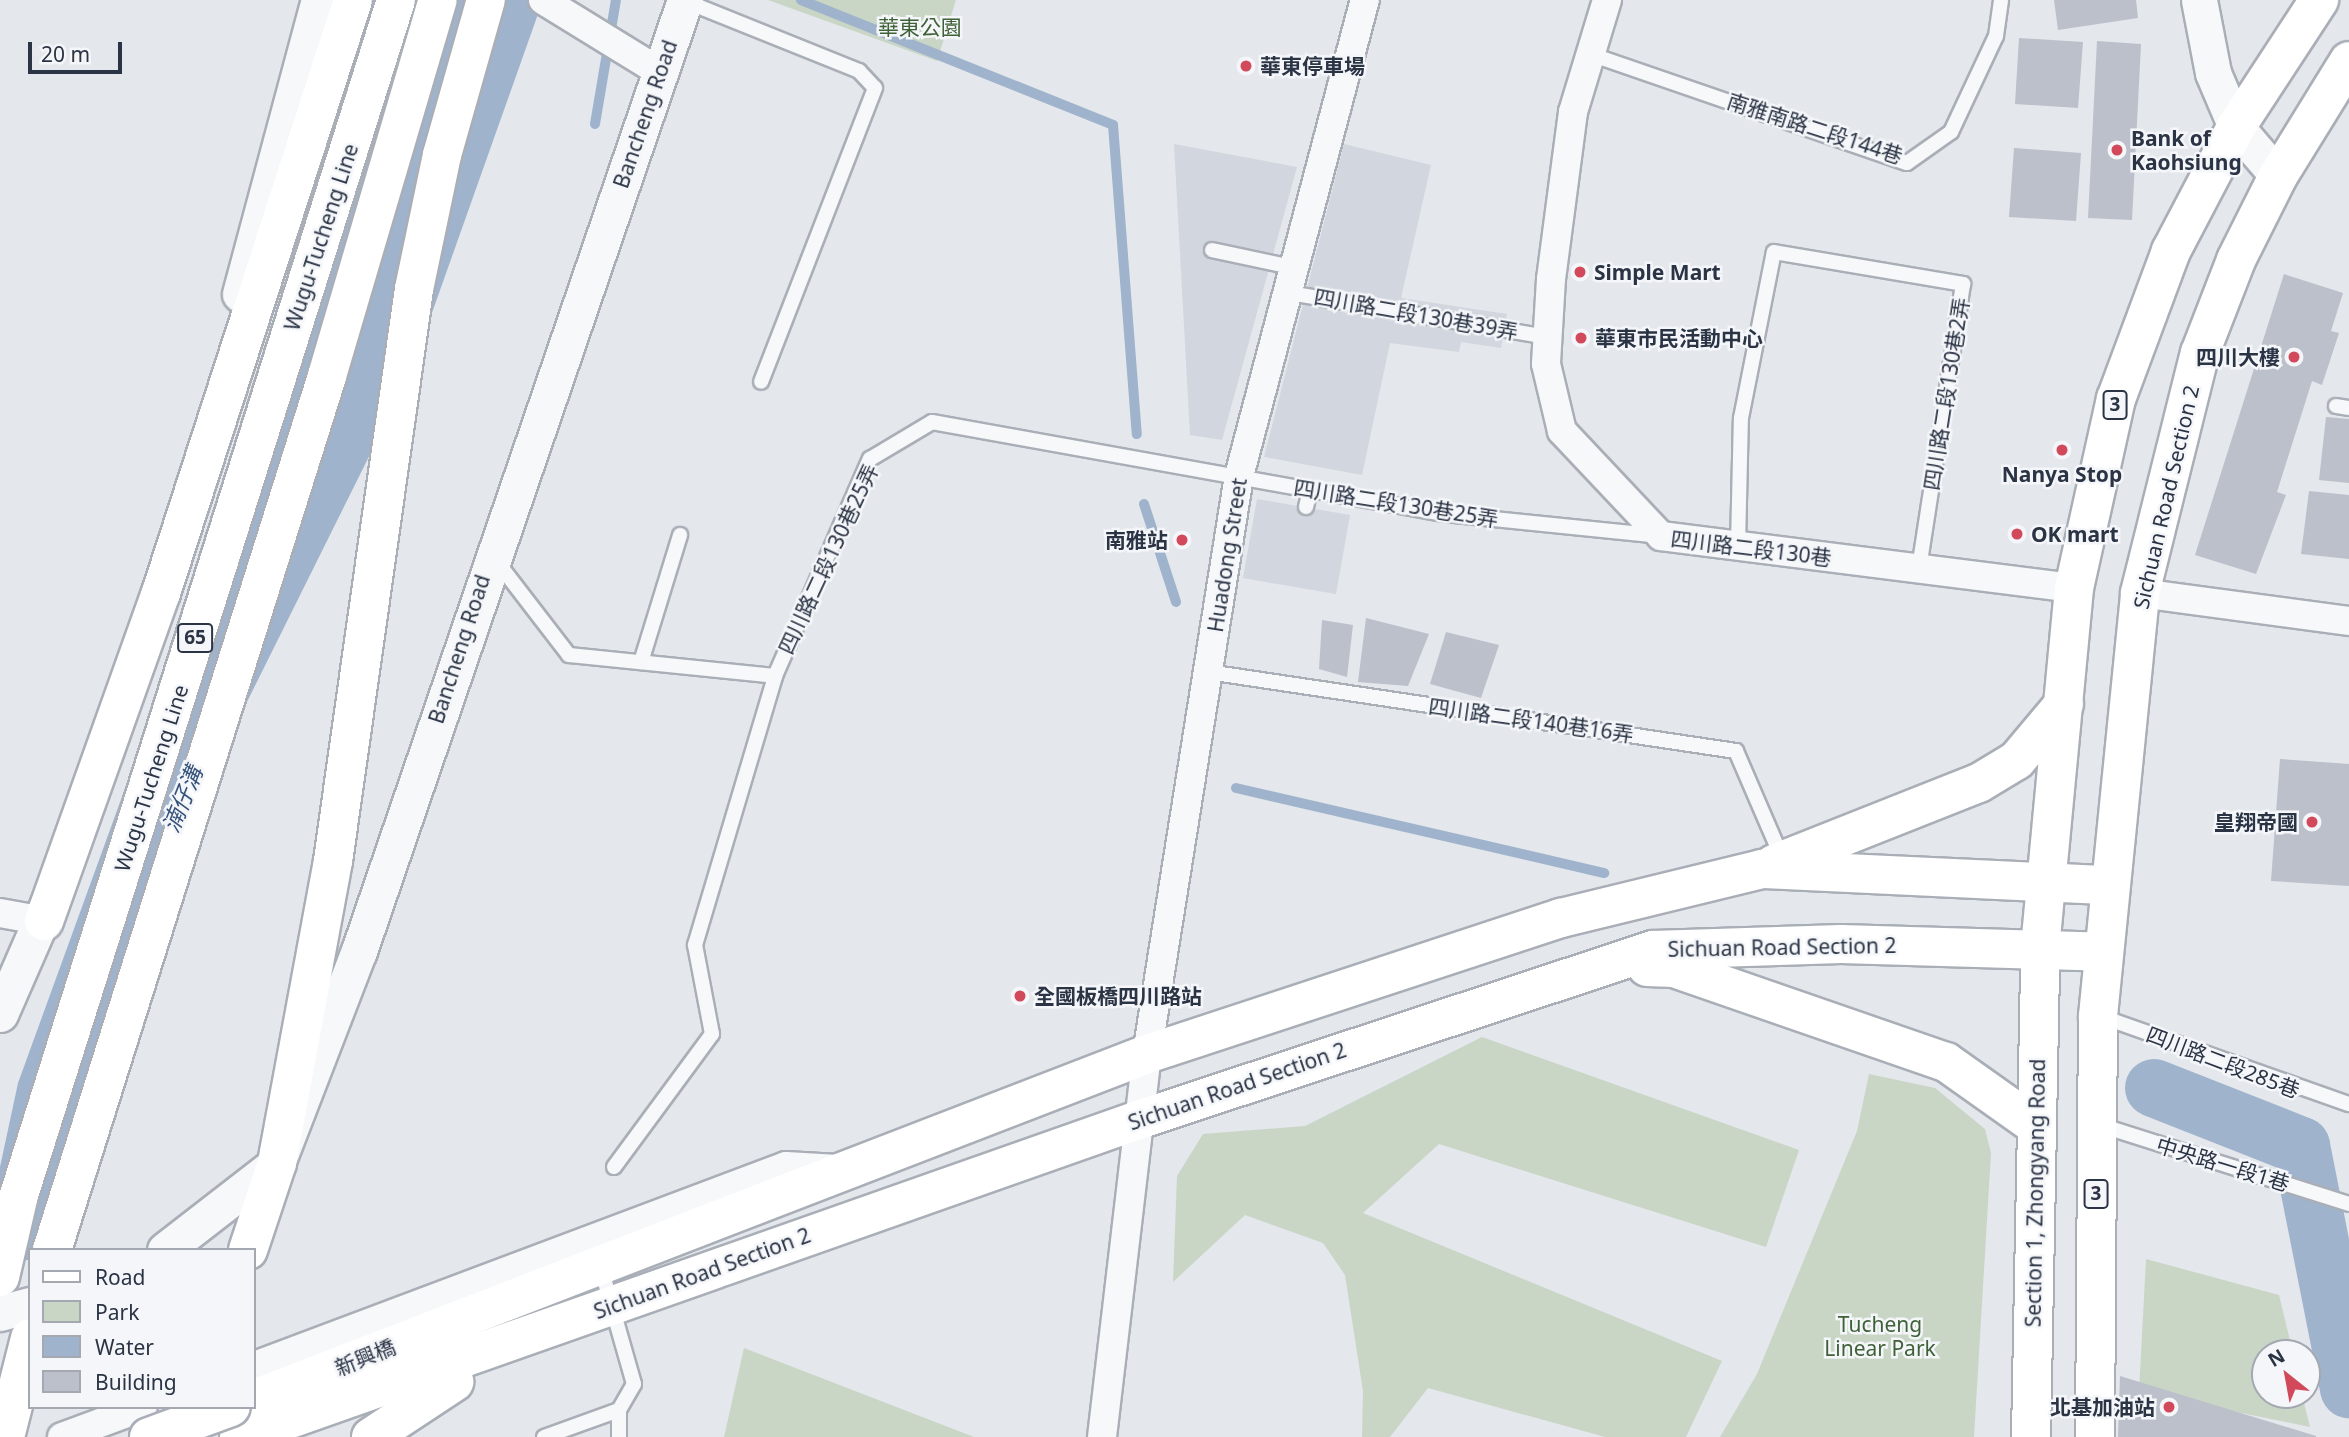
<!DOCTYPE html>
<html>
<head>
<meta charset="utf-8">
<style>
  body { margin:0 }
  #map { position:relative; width:2349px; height:1437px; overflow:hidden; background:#e4e7ec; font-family:"Noto Sans","Noto Sans TC",sans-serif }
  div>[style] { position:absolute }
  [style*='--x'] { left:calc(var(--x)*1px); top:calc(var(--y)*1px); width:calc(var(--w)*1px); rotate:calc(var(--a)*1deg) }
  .built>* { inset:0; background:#d2d6de }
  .green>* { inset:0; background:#c9d6c5 }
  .water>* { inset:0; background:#9fb4cc }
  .stream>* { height:10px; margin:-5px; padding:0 5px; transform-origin:5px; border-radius:5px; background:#9fb4cc }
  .river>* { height:58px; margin:-29px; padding:0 29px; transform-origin:29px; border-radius:29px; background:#9fb4cc }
  .building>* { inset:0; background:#bbc0ca }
  .roads { filter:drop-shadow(2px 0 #a9aeb7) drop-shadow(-2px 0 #a9aeb7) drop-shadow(0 2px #a9aeb7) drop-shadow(0 -2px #a9aeb7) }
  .service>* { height:14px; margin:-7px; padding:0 7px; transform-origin:7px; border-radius:7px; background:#f7f8fa }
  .minor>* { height:28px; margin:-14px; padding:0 14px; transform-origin:14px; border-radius:14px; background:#f7f8fa }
  .tertiary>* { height:35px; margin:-17.5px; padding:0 17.5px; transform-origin:17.5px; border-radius:17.5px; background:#f7f8fa }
  .secondary>* { height:38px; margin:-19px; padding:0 19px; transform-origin:19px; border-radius:19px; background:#fff }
  .primary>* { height:38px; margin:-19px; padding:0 19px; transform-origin:19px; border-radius:19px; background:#fff }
  .trunk>* { height:38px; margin:-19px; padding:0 19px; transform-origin:19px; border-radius:19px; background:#fff }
  .bridges { filter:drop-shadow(2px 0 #a9aeb7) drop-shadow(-2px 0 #a9aeb7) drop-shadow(0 2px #a9aeb7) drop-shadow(0 -2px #a9aeb7) }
  .secondary-bridge>* { height:38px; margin:-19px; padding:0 19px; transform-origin:19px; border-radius:19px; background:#fff }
  .dots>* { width:19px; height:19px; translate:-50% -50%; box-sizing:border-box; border:4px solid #f4f6f9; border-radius:50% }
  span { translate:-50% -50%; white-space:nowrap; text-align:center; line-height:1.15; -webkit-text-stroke:5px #f4f6f9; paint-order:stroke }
  .shield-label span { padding:2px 5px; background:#f4f6f9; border:2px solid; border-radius:5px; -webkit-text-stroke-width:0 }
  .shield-label { font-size:19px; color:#2b3445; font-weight:700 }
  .park-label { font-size:21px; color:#3f6138 }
  .poi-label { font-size:21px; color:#2b3445; font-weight:700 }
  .left { translate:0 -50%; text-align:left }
  .right { translate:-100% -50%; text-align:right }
  .street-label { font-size:21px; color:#2b3445 }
  .water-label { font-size:23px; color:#34527a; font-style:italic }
  .legend { position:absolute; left:28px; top:1248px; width:228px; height:161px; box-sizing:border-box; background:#f4f6f9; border:2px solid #a4a8b1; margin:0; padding:9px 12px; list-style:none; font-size:21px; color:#2b3445 }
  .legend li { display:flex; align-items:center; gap:14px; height:35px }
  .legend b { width:35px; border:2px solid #a4a8b1 }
  .north { position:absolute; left:2251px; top:1339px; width:70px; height:70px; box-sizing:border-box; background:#f4f6f9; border:2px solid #a4a8b1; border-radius:50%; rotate:329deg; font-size:19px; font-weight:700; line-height:28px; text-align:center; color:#2b3445 }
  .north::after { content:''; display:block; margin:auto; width:24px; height:32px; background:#d1495b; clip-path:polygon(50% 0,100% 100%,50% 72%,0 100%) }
  .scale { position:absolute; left:28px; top:42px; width:94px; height:32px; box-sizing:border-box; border:4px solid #2b3445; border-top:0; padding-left:9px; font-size:21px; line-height:24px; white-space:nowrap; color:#2b3445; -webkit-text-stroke:5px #f4f6f9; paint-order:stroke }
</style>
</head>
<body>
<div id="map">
  <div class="built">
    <i style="clip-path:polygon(1174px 144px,1297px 167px,1222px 440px,1190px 435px)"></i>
    <i style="clip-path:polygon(1344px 144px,1431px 165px,1401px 298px,1507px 314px,1501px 348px,1461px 342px,1459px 352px,1390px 343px,1362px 475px,1264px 457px)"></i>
    <i style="clip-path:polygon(1257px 499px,1350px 515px,1336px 594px,1243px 578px)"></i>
  </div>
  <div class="green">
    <i style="clip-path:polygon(768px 0,956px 0,937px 61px)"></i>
    <i style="clip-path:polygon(1482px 1037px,1799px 1150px,1766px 1247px,1439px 1144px,1363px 1213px,1722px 1361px,1686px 1437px,1605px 1437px,1428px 1388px,1390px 1437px,1362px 1437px,1363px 1391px,1345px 1275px,1323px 1243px,1245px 1215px,1173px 1282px,1177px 1176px,1203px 1134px,1305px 1126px)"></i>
    <i style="clip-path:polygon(1869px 1074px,1935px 1088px,1985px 1129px,1991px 1153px,1974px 1437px,1720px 1437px,1757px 1374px,1857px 1131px)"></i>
    <i style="clip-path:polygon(2146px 1259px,2279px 1295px,2293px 1353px,2265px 1353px,2265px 1395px,2302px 1395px,2310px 1427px,2139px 1392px)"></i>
    <i style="clip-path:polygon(744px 1348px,974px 1437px,724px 1437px)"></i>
  </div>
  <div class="water">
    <i style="clip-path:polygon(425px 0,543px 0,411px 372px,229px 738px,53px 1250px,30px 1250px,30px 1260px,20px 1260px,0 1246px,0 1167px,18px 1083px,277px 370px,333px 176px)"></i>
  </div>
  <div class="stream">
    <i style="--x:801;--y:0;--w:336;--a:21.8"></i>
    <i style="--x:1113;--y:125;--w:310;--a:85.6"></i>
    <i style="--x:595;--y:124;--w:126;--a:-80.4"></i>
    <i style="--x:1144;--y:504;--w:103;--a:71.9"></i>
    <i style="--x:1236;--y:788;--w:378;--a:13"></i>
  </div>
  <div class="river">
    <i style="--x:2154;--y:1088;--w:158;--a:21.5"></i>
    <i style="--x:2301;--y:1146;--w:248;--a:78.8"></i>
  </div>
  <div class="building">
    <i style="clip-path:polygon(2054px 0,2136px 0,2138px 18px,2058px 30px)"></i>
    <i style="clip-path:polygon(2019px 38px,2083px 42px,2078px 108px,2015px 104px)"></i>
    <i style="clip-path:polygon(2097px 41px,2141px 44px,2132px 220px,2088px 218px)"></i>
    <i style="clip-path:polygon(2014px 148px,2081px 153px,2076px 221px,2009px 217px)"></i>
    <i style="clip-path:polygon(2284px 274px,2343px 293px,2331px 331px,2339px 333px,2322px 385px,2312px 381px,2277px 492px,2286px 495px,2256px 574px,2195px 555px)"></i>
    <i style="clip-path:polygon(2326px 417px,2349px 419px,2349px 483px,2319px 480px)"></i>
    <i style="clip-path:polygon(2309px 491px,2349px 495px,2349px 559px,2301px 554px)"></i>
    <i style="clip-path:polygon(1366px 618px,1429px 634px,1408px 686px,1358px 682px)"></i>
    <i style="clip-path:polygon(1322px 620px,1353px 625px,1347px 677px,1319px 669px)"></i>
    <i style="clip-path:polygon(1446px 632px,1499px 645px,1481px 698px,1430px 684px)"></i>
    <i style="clip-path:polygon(2280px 759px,2349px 764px,2349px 886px,2271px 881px)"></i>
    <i style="clip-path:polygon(2120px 1376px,2316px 1436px,2316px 1437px,2118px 1437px)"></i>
  </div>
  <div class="roads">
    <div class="service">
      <i style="--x:685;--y:1;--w:188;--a:21.9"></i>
      <i style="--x:859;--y:71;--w:23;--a:47"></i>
      <i style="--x:875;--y:88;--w:315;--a:111.2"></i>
      <i style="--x:1590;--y:54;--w:335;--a:19"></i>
      <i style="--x:1907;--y:163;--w:54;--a:-35.2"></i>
      <i style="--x:1951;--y:132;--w:106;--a:-64.9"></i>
      <i style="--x:1996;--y:36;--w:36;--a:-82"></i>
      <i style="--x:1212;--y:250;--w:81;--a:12.1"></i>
      <i style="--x:1284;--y:292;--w:268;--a:9.7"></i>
      <i style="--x:2336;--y:406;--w:13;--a:9"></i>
      <i style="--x:1306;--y:507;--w:18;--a:-77"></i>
      <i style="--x:1738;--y:546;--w:128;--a:-88.7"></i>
      <i style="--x:1741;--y:418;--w:169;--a:-78.8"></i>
      <i style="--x:1774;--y:252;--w:192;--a:9.6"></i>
      <i style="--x:1963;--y:284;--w:288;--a:98.8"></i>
      <i style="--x:495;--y:559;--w:121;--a:52.4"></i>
      <i style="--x:569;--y:655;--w:207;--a:5.8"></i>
      <i style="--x:641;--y:662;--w:133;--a:-72.9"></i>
      <i style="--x:1208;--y:672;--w:534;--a:8.51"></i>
      <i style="--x:1736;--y:751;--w:119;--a:66.7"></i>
      <i style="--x:2100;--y:1016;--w:264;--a:19.5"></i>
      <i style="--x:2100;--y:1125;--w:261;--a:17.6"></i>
      <i style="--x:614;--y:1167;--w:165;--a:-53.6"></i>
      <i style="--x:712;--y:1034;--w:91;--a:-100.8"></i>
      <i style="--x:695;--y:945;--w:281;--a:-73.4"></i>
      <i style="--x:775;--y:676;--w:237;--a:-66.4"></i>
      <i style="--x:870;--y:459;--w:72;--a:-30.8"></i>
      <i style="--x:932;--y:422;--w:520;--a:10.19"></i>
      <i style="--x:1444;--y:514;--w:216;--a:5.8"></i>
      <i style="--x:619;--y:1410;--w:27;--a:90"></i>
      <i style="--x:544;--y:1437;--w:80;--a:-19.8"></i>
      <i style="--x:619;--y:1410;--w:30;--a:-60"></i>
      <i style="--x:634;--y:1384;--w:124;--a:-105.9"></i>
    </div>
    <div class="minor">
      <i style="--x:543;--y:0;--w:137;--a:31.6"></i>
      <i style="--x:1607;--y:0;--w:117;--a:106.9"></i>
      <i style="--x:1573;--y:112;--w:168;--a:97.5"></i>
      <i style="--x:1551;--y:279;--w:85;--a:93.4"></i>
      <i style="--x:1546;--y:364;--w:69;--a:76.6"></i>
      <i style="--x:1562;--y:431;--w:144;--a:46.7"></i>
      <i style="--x:1661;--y:536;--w:416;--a:7.2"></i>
      <i style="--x:2140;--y:593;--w:211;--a:7.6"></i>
      <i style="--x:0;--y:913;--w:45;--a:10.3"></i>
      <i style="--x:254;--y:1366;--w:568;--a:-20.6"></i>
      <i style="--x:786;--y:1166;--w:52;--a:3.3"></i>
      <i style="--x:62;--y:1437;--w:86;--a:-20.3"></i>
      <i style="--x:1102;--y:1437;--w:386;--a:-83.3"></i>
      <i style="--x:1147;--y:1054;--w:585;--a:-80.96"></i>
      <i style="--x:1239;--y:476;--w:492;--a:-75.2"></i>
    </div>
    <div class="tertiary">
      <i style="--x:2199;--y:0;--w:74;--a:79.1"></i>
      <i style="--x:2213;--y:73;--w:59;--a:66.9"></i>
      <i style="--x:2236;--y:127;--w:65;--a:49.4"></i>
      <i style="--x:240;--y:294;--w:304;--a:-75"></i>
      <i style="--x:0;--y:1014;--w:130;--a:-66.4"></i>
      <i style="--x:165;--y:1250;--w:142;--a:-37.8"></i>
      <i style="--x:277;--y:1163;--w:227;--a:-68.9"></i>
      <i style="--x:359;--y:951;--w:1005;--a:-71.08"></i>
      <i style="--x:0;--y:1313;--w:31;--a:-15"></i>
    </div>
    <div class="secondary">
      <i style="--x:1774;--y:864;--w:220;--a:-21.6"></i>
      <i style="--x:1979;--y:783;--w:44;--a:-31.2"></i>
      <i style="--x:2017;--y:760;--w:73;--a:-50"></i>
      <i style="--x:1647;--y:967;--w:27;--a:2"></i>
      <i style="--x:1674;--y:968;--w:288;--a:19.1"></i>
      <i style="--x:1946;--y:1062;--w:109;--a:35.3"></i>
      <i style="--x:248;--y:1250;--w:92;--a:-71.6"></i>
      <i style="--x:254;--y:1399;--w:957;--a:-21.12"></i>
      <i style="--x:1147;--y:1054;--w:436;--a:-18.2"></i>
      <i style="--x:1561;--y:918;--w:207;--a:-13.7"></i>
      <i style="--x:1762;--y:869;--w:344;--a:2.7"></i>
      <i style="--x:239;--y:1437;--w:953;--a:-19.42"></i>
      <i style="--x:1138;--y:1120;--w:542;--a:-18.27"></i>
      <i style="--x:1653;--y:950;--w:188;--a:-1.8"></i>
      <i style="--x:1841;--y:944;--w:263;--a:1.7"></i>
      <i style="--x:371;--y:1437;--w:100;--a:-33.5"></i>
    </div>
    <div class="primary">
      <i style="--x:2031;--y:1437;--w:489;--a:-88.9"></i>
      <i style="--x:2040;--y:948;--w:362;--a:-84.6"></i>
      <i style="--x:2074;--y:588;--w:194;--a:-77.5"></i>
      <i style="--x:2116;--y:399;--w:158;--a:-69.6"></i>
      <i style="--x:2171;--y:251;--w:140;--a:-62.3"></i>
      <i style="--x:2236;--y:127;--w:152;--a:-56.8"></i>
      <i style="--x:2095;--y:1437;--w:421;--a:-89.6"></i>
      <i style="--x:2098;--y:1016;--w:425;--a:-84.3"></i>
      <i style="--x:2140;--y:593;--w:247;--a:-76"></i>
      <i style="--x:2200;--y:353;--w:100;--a:-68.8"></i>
      <i style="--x:2236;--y:260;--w:94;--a:-63.4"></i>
      <i style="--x:2278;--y:176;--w:135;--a:-58.3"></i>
    </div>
    <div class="trunk">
      <i style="--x:44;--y:921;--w:348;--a:-70.4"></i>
      <i style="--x:161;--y:593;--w:623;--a:-72.06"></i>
      <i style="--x:277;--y:1163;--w:307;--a:-79.5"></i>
      <i style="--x:333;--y:861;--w:578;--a:-81.94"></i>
      <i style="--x:414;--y:289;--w:137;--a:-78.2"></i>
      <i style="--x:442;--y:155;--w:161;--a:-74.2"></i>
      <i style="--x:52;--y:1250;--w:916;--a:-72.53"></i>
      <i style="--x:327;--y:376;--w:392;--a:-73.6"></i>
      <i style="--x:0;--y:1277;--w:84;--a:-77"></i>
      <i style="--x:19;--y:1195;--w:1253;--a:-72.49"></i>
      <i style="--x:5;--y:1437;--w:102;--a:-75.8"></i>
    </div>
  </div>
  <div class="bridges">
    <div class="secondary-bridge">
      <i style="--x:149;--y:1437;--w:87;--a:-20.1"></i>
    </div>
  </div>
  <div class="dots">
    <i style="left:1246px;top:66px;background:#d1495b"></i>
    <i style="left:2117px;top:150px;background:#d1495b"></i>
    <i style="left:1580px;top:272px;background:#d1495b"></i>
    <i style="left:1581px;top:338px;background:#d1495b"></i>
    <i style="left:2294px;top:357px;background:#d1495b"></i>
    <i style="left:2062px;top:450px;background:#d1495b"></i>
    <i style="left:2017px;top:534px;background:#d1495b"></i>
    <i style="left:1182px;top:540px;background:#d1495b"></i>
    <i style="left:2312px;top:822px;background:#d1495b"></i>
    <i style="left:1020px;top:996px;background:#d1495b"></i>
    <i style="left:2169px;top:1407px;background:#d1495b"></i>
  </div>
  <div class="shield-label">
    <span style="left:2115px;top:405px">3</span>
    <span style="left:195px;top:638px">65</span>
    <span style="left:2096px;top:1194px">3</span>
  </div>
  <div class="park-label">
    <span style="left:920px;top:27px">華東公園</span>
    <span style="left:1880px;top:1336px">Tucheng<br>Linear Park</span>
  </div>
  <div class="poi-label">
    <span class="left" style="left:1260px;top:66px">華東停車場</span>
    <span class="left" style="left:2131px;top:150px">Bank of<br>Kaohsiung</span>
    <span class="left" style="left:1594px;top:272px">Simple Mart</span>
    <span class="left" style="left:1595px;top:338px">華東市民活動中心</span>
    <span class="right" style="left:2280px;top:357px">四川大樓</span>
    <span style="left:2062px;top:474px">Nanya Stop</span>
    <span class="left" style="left:2031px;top:534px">OK mart</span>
    <span class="right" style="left:1168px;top:540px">南雅站</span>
    <span class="right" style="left:2298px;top:822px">皇翔帝國</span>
    <span class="left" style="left:1034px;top:996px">全國板橋四川路站</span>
    <span class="right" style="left:2155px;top:1407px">北基加油站</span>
  </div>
  <div class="street-label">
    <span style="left:645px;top:114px;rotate:-71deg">Bancheng Road</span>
    <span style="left:1815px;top:128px;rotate:18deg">南雅南路二段144巷</span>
    <span style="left:321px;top:237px;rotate:-72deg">Wugu-Tucheng Line</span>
    <span style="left:1416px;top:314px;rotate:10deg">四川路二段130巷39弄</span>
    <span style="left:1946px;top:394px;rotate:-81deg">四川路二段130巷2弄</span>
    <span style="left:2166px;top:497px;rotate:-77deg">Sichuan Road Section 2</span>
    <span style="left:1396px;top:503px;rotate:9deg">四川路二段130巷25弄</span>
    <span style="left:1751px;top:548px;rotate:7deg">四川路二段130巷</span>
    <span style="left:1227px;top:555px;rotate:-81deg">Huadong Street</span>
    <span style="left:828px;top:559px;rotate:-65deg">四川路二段130巷25弄</span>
    <span style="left:459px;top:649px;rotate:-72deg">Bancheng Road</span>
    <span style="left:1531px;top:720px;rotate:8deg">四川路二段140巷16弄</span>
    <span style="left:151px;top:778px;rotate:-72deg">Wugu-Tucheng Line</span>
    <span style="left:1782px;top:947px;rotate:-1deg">Sichuan Road Section 2</span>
    <span style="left:2223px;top:1062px;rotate:21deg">四川路二段285巷</span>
    <span style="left:1237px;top:1086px;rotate:-19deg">Sichuan Road Section 2</span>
    <span style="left:2223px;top:1164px;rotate:17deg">中央路一段1巷</span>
    <span style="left:2035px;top:1193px;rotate:-89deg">Section 1, Zhongyang Road</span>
    <span style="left:702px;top:1273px;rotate:-20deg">Sichuan Road Section 2</span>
    <span style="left:365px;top:1357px;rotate:-22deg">新興橋</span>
  </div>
  <div class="water-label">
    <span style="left:182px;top:799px;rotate:-68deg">湳仔溝</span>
  </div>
  <ul class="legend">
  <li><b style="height:9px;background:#fff"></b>Road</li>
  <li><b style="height:19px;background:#c9d6c5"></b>Park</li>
  <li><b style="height:19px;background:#9fb4cc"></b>Water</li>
  <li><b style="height:19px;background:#bbc0ca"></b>Building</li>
  </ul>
  <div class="north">N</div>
  <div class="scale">20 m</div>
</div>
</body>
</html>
